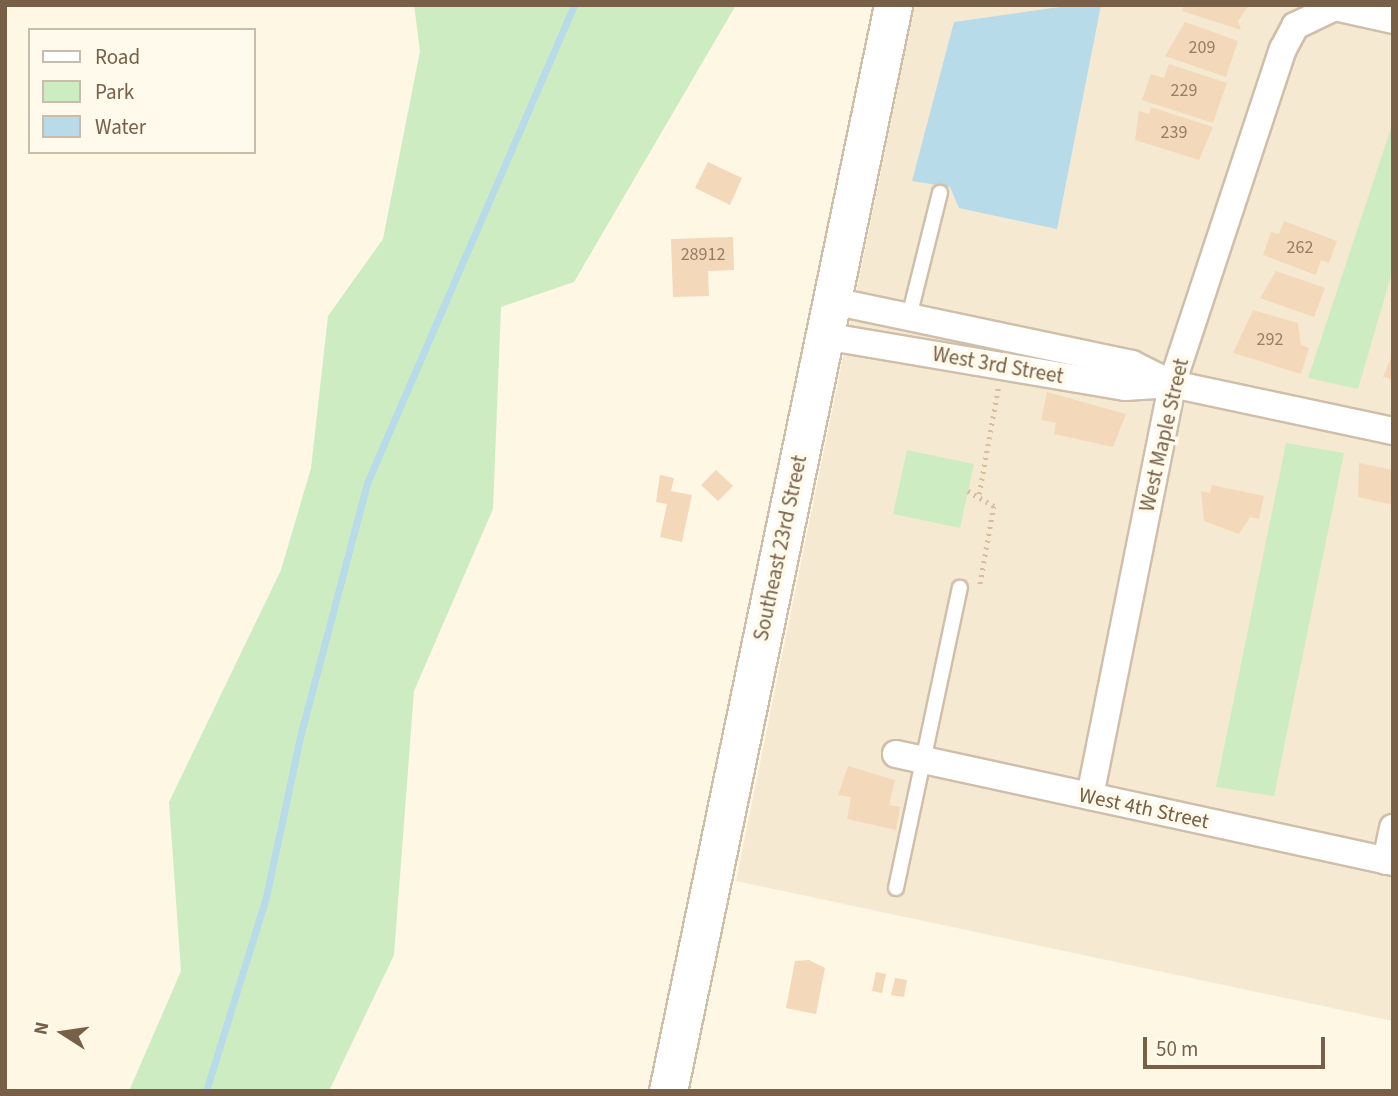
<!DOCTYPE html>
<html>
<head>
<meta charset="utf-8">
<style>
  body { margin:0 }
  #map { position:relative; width:1398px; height:1096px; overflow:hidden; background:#fdf7e4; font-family:"Source Sans 3",sans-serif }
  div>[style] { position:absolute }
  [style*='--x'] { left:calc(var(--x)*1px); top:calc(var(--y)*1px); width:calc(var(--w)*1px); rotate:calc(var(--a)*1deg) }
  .residential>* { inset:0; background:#f5e9d2 }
  .green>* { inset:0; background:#ceecc2 }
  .water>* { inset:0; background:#b7dbe8 }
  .stream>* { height:7px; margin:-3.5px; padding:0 3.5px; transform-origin:3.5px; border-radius:3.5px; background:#b7dbe8 }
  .building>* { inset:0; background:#f4d8ba }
  .path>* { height:4.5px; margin-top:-2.25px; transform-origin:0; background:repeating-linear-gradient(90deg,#d9bc9d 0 2px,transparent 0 7px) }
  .roads { filter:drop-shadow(2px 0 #cfbfaa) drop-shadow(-2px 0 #cfbfaa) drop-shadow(0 2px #cfbfaa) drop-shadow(0 -2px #cfbfaa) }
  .lane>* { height:14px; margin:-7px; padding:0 7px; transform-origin:7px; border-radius:7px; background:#fff }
  .street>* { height:26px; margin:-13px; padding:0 13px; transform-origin:13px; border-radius:13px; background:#fff }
  .secondary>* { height:37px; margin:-18.5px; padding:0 18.5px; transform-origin:18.5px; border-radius:18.5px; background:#fff }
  span { translate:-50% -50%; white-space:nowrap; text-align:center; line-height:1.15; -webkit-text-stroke:7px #fffaeb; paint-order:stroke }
  .number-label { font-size:18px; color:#967d64 }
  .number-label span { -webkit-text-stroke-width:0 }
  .street-label { font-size:21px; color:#775f48 }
  .frame { position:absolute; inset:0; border:7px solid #775f48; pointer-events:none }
  .legend { position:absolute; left:28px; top:28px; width:228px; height:126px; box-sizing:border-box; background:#fffaeb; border:2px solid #c9bcaa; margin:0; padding:9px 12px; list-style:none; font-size:21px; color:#775f48 }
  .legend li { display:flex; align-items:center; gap:14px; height:35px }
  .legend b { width:35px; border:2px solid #c9bcaa }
  .north { position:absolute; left:28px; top:998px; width:70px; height:70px; -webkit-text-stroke:5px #fffaeb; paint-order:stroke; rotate:282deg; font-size:19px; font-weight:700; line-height:28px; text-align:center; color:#775f48 }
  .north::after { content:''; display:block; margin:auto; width:24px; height:32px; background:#775f48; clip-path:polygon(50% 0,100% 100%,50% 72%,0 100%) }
  .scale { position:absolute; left:1143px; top:1037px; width:182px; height:32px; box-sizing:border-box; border:4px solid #775f48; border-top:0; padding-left:9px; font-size:21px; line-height:24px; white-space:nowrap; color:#775f48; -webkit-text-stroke:5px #fffaeb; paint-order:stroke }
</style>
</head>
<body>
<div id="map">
  <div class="residential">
    <i style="clip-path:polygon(915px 5px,1393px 5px,1393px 1021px,736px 881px)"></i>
  </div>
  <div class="green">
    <i style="clip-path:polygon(414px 5px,736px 5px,574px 282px,501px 307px,493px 509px,414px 691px,394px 955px,329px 1091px,129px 1091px,181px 971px,169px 802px,281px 570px,311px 468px,328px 316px,383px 239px,420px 51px)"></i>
    <i style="clip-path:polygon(1393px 122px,1393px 269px,1358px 389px,1308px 378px)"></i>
    <i style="clip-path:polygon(1286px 443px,1344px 453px,1274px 796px,1216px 787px)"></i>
    <i style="clip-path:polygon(907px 450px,974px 464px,960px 528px,893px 514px)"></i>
  </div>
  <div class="water">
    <i style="clip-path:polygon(1074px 5px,1101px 5px,1057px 229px,959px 208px,950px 187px,912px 181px,954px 22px)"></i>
  </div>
  <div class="stream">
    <i style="--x:206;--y:1091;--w:203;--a:-72.8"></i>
    <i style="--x:266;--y:897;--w:168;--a:-78"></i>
    <i style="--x:301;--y:733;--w:259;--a:-75.2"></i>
    <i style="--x:367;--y:483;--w:521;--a:-66.58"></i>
  </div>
  <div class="building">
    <i style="clip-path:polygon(1184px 5px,1249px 5px,1238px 21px,1241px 30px,1182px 11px)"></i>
    <i style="clip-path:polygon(1185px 22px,1238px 41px,1226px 77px,1165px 56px)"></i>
    <i style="clip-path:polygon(1169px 64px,1227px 83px,1213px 123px,1142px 100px,1151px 74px,1164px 78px)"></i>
    <i style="clip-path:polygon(1151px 107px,1213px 127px,1199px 160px,1135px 140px,1139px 111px,1149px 114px)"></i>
    <i style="clip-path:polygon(708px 162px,742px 178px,730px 205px,695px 188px)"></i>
    <i style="clip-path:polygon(1284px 221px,1337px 241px,1329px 263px,1321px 260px,1316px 275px,1263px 255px,1271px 232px,1279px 234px)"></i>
    <i style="clip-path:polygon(733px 237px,734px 270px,708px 271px,709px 296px,673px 297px,671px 239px)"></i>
    <i style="clip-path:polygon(1276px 271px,1325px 288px,1314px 317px,1260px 298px)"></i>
    <i style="clip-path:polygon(1253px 310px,1298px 323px,1301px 345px,1309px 348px,1301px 374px,1233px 353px)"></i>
    <i style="clip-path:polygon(1393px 353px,1393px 380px,1383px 377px)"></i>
    <i style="clip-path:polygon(1047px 392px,1126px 414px,1113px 447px,1054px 434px,1056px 423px,1041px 420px)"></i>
    <i style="clip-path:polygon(1359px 463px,1393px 470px,1393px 505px,1358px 497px)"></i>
    <i style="clip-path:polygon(716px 470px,733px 486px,718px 501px,701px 485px)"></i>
    <i style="clip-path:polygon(660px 475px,674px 478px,671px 491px,692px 495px,682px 542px,660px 537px,667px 504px,656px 502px)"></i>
    <i style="clip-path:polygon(1212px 485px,1264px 496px,1259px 519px,1250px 517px,1239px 534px,1204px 521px,1201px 491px,1210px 493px)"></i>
    <i style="clip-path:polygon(848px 766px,895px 780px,889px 805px,900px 807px,896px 830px,847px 819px,851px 797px,838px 795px)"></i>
    <i style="clip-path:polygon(809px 960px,825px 968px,816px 1014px,786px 1008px,795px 961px)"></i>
    <i style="clip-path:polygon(876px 972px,886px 974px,882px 993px,872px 991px)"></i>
    <i style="clip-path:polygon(895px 978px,907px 980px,904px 997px,891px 995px)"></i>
  </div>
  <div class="path">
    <i style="--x:968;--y:491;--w:30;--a:30"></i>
    <i style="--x:994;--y:506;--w:80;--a:100"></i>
    <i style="--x:979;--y:494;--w:108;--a:-79.8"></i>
  </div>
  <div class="roads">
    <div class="lane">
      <i style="--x:909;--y:317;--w:128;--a:-76"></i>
      <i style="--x:896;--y:888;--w:307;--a:-78"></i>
    </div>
    <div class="street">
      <i style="--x:824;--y:336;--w:305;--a:9.6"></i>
      <i style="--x:1125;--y:387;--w:47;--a:-3.7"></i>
      <i style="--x:1172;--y:384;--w:45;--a:-153.4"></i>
      <i style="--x:1132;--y:364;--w:307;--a:-168.1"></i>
      <i style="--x:1172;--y:384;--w:226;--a:12"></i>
      <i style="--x:896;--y:754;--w:509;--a:12.26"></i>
      <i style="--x:1090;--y:796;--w:420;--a:-78.7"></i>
      <i style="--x:1172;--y:384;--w:353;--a:-71.7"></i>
      <i style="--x:1283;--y:49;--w:26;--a:-62"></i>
      <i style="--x:1295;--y:26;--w:44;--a:-25.4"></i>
      <i style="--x:1335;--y:7;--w:59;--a:12.6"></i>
      <i style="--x:1386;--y:861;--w:34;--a:-78"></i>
    </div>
    <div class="secondary">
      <i style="--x:668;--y:1091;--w:1109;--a:-78.29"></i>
    </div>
  </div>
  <div class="number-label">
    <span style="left:1202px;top:48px">209</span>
    <span style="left:1184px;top:91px">229</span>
    <span style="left:1174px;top:133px">239</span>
    <span style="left:1300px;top:248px">262</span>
    <span style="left:703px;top:255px">28912</span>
    <span style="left:1270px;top:340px">292</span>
  </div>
  <div class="street-label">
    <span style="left:998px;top:365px;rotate:10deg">West 3rd Street</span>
    <span style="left:1164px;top:435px;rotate:-77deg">West Maple Street</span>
    <span style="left:780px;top:548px;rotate:-78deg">Southeast 23rd Street</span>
    <span style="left:1144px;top:808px;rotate:12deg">West 4th Street</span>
  </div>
  <div class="frame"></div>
  <ul class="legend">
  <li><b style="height:9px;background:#fff"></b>Road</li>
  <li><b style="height:19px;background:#ceecc2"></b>Park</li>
  <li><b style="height:19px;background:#b7dbe8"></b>Water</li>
  </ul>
  <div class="north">N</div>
  <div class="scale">50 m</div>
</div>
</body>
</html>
